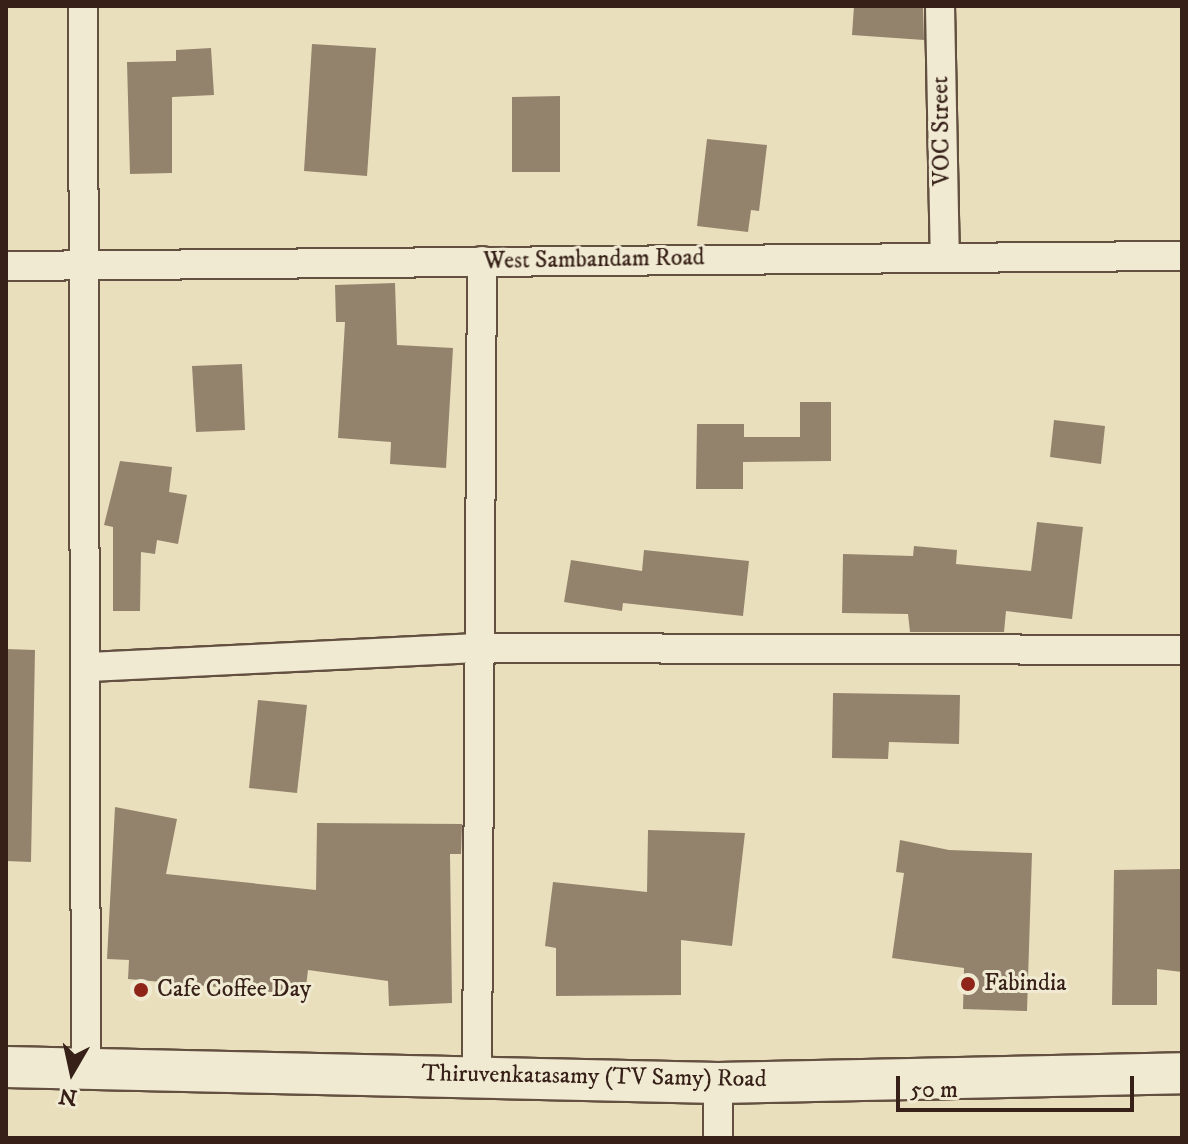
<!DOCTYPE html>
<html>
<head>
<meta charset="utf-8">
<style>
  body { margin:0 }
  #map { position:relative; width:1188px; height:1144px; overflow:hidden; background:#e9dfbc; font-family:"IM FELL DW Pica",serif }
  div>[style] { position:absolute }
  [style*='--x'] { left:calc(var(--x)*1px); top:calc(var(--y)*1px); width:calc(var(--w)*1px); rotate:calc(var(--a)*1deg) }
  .building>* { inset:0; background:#93836d }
  .roads { filter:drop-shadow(2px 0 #635040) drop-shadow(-2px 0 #635040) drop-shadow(0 2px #635040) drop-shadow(0 -2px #635040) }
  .minor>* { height:28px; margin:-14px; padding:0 14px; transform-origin:14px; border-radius:14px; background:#f1ead3 }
  .secondary>* { height:40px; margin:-20px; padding:0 20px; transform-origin:20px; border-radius:20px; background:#f1ead3 }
  .dots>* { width:22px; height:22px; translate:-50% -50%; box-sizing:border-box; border:4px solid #f1ead3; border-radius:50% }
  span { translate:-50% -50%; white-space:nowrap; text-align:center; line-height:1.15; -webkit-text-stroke:6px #f1ead3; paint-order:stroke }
  .street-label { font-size:24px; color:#362017 }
  .poi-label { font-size:24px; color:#362017 }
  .left { translate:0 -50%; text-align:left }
  .frame { position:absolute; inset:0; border:8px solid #362017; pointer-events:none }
  .north { position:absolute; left:32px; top:1032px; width:80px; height:80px; -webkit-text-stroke:6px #f1ead3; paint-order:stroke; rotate:189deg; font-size:22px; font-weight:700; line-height:32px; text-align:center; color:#362017 }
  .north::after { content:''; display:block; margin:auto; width:28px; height:36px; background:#362017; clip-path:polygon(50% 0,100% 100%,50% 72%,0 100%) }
  .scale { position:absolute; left:896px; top:1076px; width:238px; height:36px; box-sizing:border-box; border:4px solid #362017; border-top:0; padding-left:10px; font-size:24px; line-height:28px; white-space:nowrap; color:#362017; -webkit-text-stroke:6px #f1ead3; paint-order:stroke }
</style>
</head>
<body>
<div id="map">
  <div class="building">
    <i style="clip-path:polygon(854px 6px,923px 6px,924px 40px,852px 35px)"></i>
    <i style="clip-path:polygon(312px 44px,376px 48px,367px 176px,304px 171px)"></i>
    <i style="clip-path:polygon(211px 48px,214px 95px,172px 97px,172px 173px,130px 174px,127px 62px,176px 61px,176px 50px)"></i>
    <i style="clip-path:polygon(560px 96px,560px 172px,512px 172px,512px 97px)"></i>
    <i style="clip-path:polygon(707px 139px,767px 145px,759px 211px,751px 210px,748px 232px,697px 226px)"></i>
    <i style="clip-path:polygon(395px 283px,397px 345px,453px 348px,446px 468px,390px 464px,391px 442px,338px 438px,345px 322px,336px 322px,335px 285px)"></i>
    <i style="clip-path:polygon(242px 364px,245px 430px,196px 432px,192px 366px)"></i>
    <i style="clip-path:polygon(800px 402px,831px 402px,831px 461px,743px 462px,743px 489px,696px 489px,697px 424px,744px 424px,744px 437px,800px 437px)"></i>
    <i style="clip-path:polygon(1054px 420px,1105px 426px,1101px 464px,1050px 457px)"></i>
    <i style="clip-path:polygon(120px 461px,172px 467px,169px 492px,187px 495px,178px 544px,157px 540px,155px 554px,141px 552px,140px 611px,113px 611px,113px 527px,104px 525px)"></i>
    <i style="clip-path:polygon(1037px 522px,1083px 527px,1072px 619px,1006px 611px,1004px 632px,910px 632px,908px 614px,842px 613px,843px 554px,913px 556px,914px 546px,957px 550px,956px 564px,1031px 571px)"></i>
    <i style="clip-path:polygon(644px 550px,749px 561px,743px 616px,623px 603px,622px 611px,564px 602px,571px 560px,642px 571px)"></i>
    <i style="clip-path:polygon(6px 649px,35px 650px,31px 862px,6px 861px)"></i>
    <i style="clip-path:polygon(833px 693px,960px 695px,959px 744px,889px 742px,888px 759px,832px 758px)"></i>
    <i style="clip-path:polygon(258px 700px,307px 705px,297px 793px,249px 788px)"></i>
    <i style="clip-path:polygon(115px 807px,177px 819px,166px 874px,316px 890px,317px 823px,462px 824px,461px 854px,450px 854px,452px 1003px,389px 1006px,388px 981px,308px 970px,305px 995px,128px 979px,129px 960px,107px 959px)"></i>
    <i style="clip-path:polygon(648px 830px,745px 833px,732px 946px,681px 940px,681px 995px,556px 996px,556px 948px,545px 946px,553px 882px,647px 892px)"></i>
    <i style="clip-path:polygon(900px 840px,949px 850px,1032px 853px,1027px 1011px,963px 1009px,964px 968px,892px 958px,904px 873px,896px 872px)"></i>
    <i style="clip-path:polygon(1182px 869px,1182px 972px,1157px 969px,1157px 1005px,1112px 1005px,1114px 870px)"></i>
  </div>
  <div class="roads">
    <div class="minor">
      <i style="--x:83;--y:6;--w:1061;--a:89.84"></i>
      <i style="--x:940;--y:6;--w:251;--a:88.9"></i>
      <i style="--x:6;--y:266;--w:1176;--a:-0.49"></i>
      <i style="--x:88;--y:667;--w:391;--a:-2.8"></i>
      <i style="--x:479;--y:648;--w:703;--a:0.16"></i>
      <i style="--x:477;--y:1075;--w:814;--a:-89.65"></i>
      <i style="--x:718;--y:1083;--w:55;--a:90"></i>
    </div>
    <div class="secondary">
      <i style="--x:6;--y:1067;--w:712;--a:1.29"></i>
      <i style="--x:718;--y:1083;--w:464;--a:-1.2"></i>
    </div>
  </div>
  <div class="dots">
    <i style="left:968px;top:984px;background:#8f2418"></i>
    <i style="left:141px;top:990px;background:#8f2418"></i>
  </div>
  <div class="street-label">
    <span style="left:942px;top:131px;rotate:-91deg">VOC Street</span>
    <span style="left:594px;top:260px;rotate:-1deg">West Sambandam Road</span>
    <span style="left:594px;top:1077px;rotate:1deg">Thiruvenkatasamy (TV Samy) Road</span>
  </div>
  <div class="poi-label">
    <span class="left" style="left:984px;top:984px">Fabindia</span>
    <span class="left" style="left:157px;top:990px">Cafe Coffee Day</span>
  </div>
  <div class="frame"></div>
  <div class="north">N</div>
  <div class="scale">50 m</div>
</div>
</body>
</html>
